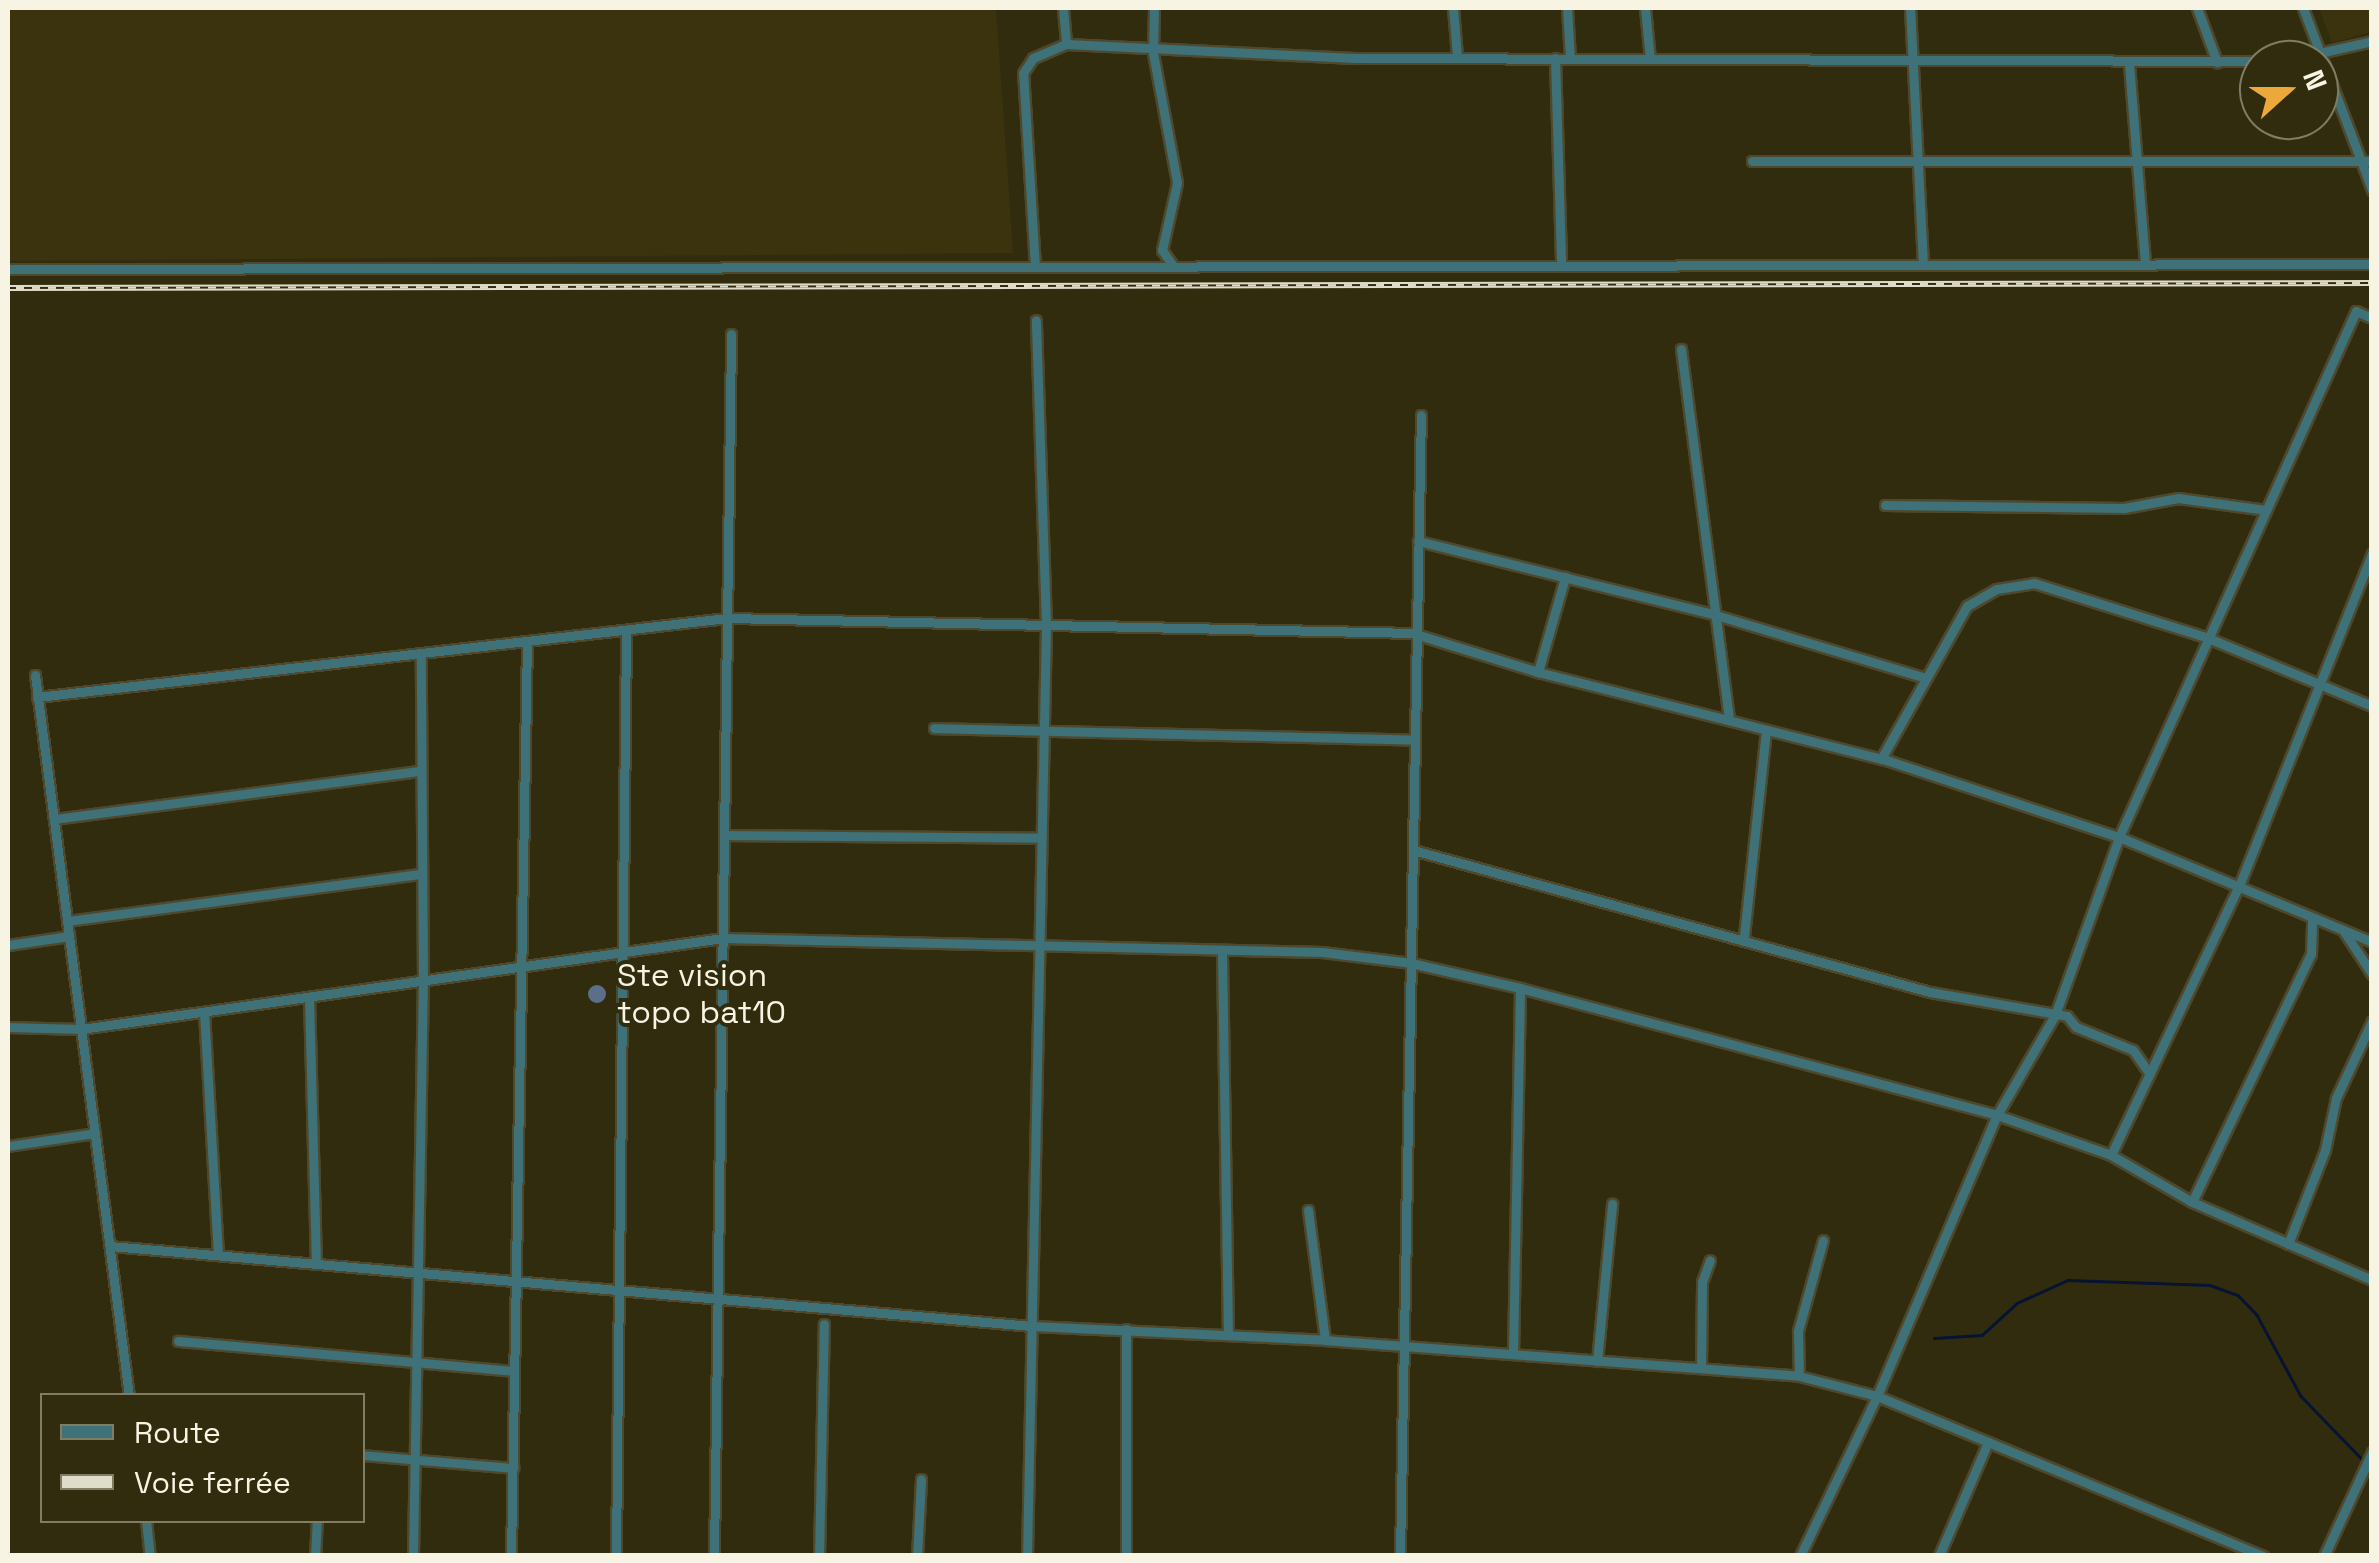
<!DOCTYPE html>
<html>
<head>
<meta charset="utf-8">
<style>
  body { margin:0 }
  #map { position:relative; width:2379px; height:1563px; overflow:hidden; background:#322c0f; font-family:"Space Grotesk",sans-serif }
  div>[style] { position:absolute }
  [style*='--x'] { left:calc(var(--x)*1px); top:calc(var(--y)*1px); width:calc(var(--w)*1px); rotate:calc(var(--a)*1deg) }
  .built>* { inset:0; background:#3b330e }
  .stream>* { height:2.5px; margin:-1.25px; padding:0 1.25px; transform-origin:1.25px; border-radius:1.25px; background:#061331 }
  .roads { filter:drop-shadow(2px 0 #4e482d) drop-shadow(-2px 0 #4e482d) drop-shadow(0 2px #4e482d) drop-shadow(0 -2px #4e482d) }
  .street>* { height:9px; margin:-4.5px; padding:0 4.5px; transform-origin:4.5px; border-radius:4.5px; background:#3e7178 }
  .rail>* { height:6px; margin-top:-3px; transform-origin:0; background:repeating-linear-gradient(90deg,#322c0f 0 8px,#dfdcc9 0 16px); box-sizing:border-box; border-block:2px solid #dfdcc9 }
  .dots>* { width:28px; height:28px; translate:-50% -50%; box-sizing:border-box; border:5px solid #322c0f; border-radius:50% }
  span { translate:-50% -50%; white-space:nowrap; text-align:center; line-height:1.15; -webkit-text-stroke:8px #322c0f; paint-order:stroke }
  .poi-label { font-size:32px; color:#f7f4e3 }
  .left { translate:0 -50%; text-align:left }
  .frame { position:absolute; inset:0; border:10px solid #f7f4e3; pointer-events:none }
  .legend { position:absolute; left:40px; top:1393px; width:325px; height:130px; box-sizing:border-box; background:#322c0f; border:2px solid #817c64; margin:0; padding:12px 18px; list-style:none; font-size:30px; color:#f7f4e3 }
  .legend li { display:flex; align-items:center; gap:20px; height:50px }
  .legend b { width:50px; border:2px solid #817c64 }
  .north { position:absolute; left:2239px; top:40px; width:100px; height:100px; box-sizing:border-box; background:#322c0f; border:2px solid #817c64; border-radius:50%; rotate:69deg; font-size:28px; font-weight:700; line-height:40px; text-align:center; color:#f7f4e3 }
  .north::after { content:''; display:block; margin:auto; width:35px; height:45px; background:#eda83b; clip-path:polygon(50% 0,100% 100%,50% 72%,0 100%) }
</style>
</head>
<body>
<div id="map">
  <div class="built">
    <i style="clip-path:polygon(8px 8px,996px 8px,1013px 253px,8px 261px)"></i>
    <i style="clip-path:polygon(2319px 8px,2371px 8px,2371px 32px,2332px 43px)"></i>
  </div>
  <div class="stream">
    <i style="--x:1934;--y:1338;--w:48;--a:-3.6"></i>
    <i style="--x:1982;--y:1335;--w:47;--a:-42.4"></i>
    <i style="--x:2017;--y:1303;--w:56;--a:-24.3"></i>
    <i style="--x:2068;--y:1280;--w:142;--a:2"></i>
    <i style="--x:2210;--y:1285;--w:30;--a:20"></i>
    <i style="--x:2238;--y:1295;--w:28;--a:46"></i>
    <i style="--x:2257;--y:1315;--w:92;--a:61.5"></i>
    <i style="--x:2301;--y:1396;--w:89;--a:45.9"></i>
  </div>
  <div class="roads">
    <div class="street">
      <i style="--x:1063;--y:8;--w:36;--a:85"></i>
      <i style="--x:1154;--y:8;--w:45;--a:91.3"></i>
      <i style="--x:1153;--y:53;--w:132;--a:79.5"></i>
      <i style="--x:1177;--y:183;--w:69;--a:102.6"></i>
      <i style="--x:1162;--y:250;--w:19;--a:55"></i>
      <i style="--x:1453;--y:8;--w:48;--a:85.2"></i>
      <i style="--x:1567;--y:8;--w:50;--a:86.6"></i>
      <i style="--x:1645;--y:8;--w:51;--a:84.4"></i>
      <i style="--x:1910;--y:8;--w:257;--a:87.1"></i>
      <i style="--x:2197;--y:8;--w:58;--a:69.7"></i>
      <i style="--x:2303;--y:8;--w:195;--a:69.2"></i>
      <i style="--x:1555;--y:58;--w:208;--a:88.3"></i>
      <i style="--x:2288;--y:60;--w:86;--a:-12.7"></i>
      <i style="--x:2129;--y:64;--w:201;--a:85.4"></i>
      <i style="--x:1752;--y:161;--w:620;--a:0"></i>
      <i style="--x:1035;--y:267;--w:194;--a:-93.5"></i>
      <i style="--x:1023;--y:73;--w:18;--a:-56"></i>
      <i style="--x:1033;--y:58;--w:36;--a:-23"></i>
      <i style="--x:1066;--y:44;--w:289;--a:2.8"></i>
      <i style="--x:1355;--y:58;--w:904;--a:0.19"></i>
      <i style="--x:8;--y:269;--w:2364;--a:-0.12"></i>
      <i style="--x:1681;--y:349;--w:374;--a:82.6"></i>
      <i style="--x:1885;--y:505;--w:239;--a:0.7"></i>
      <i style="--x:2124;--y:508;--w:55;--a:-10.5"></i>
      <i style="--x:2178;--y:498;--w:89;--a:7.8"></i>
      <i style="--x:1418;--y:541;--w:307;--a:13.9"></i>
      <i style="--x:1716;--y:615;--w:219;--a:16.7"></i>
      <i style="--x:1538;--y:672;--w:99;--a:-74.1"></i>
      <i style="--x:35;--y:675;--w:727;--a:82.57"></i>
      <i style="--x:37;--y:697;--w:695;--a:-6.53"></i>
      <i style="--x:727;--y:618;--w:685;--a:1.25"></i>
      <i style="--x:1412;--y:633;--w:132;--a:17.2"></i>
      <i style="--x:1538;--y:672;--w:362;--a:14.2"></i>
      <i style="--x:1889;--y:761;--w:242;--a:18.3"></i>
      <i style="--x:2119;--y:837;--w:274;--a:22.5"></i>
      <i style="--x:934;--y:728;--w:481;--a:1.4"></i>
      <i style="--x:1881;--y:759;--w:176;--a:-60.7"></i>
      <i style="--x:1967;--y:606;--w:34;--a:-30"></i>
      <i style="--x:1997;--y:589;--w:37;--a:-9"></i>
      <i style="--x:2034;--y:583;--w:182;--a:17.5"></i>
      <i style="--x:2208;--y:638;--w:178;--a:22.5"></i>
      <i style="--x:54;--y:819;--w:369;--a:-7.5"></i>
      <i style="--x:724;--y:835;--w:317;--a:0.5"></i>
      <i style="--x:1413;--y:850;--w:536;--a:15.36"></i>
      <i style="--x:1930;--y:992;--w:139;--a:9.9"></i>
      <i style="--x:2067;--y:1016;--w:14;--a:51"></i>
      <i style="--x:2076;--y:1027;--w:61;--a:22"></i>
      <i style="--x:2133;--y:1050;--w:29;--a:55"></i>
      <i style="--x:67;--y:921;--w:355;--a:-7.6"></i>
      <i style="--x:2343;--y:930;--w:53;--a:56.6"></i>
      <i style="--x:1744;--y:936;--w:206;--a:-83.9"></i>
      <i style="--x:8;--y:945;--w:62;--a:-8.4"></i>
      <i style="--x:1222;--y:954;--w:380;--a:89.1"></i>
      <i style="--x:309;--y:997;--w:264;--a:88.5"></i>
      <i style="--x:204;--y:1012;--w:241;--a:86.7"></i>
      <i style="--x:8;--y:1027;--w:73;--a:1.6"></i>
      <i style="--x:81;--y:1029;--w:648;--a:-8.07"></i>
      <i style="--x:723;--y:938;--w:599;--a:1.34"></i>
      <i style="--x:1322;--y:952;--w:90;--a:7"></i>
      <i style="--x:1411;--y:963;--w:112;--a:12.9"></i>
      <i style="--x:1520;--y:988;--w:494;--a:14.9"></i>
      <i style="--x:1997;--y:1115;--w:121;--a:19.3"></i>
      <i style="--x:2111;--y:1155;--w:94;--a:30.1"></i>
      <i style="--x:2192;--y:1202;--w:196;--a:23.4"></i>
      <i style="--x:8;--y:1146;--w:88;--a:-8.5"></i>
      <i style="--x:2111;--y:1155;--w:298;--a:-64.6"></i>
      <i style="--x:2239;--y:886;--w:358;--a:-68.2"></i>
      <i style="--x:2192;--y:1202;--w:275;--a:-64.4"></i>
      <i style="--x:2311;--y:954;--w:37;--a:-88"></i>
      <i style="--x:1308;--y:1210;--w:131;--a:82.5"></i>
      <i style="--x:2288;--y:1244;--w:101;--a:-68.5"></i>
      <i style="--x:2325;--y:1150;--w:53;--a:-78.1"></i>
      <i style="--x:2336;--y:1098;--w:85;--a:-64.9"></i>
      <i style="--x:110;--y:1246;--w:925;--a:4.96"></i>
      <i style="--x:1032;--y:1326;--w:293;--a:2.7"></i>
      <i style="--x:1325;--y:1340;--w:475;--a:4.3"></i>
      <i style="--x:1799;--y:1376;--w:81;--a:14.4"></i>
      <i style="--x:1877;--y:1396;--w:120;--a:22.5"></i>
      <i style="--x:1988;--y:1442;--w:124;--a:113.3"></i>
      <i style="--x:178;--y:1341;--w:337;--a:5.1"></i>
      <i style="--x:1513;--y:1354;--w:366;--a:-88.9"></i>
      <i style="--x:1597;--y:1361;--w:158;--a:-84.5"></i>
      <i style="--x:1701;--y:1368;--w:86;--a:-89.3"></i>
      <i style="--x:1702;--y:1282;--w:23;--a:-70"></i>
      <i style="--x:1799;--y:1376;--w:45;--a:-91.3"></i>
      <i style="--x:1798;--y:1331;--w:94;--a:-74.6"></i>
      <i style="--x:1988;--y:1442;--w:298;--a:22.5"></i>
      <i style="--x:362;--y:1455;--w:152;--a:4.9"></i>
      <i style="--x:146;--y:1520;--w:36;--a:84"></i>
      <i style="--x:315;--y:1556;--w:36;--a:-87"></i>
      <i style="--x:413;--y:1556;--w:577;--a:-89.01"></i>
      <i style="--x:423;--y:979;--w:326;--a:-90.4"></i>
      <i style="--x:511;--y:1556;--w:915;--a:-89"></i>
      <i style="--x:616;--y:1556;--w:926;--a:-89.38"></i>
      <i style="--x:714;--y:1556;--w:1222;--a:-89.2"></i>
      <i style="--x:819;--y:1556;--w:232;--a:-88.8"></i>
      <i style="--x:917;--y:1556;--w:77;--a:-87"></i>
      <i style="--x:1027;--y:1556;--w:931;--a:-88.83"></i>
      <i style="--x:1046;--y:625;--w:305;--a:-91.9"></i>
      <i style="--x:1126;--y:1556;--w:227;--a:-90"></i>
      <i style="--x:1400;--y:1556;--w:1141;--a:-88.95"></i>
      <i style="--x:1800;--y:1556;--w:178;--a:-64.3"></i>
      <i style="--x:1877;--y:1396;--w:306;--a:-66.9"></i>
      <i style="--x:1997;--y:1115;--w:116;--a:-59.9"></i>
      <i style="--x:2055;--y:1015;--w:189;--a:-70.2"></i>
      <i style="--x:2119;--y:837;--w:577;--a:-65.75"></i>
      <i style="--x:2356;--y:311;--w:17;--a:24"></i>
      <i style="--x:2324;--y:1556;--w:115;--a:-65.2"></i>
    </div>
  </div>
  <div class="rail">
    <i style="--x:8;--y:288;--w:2364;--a:-0.12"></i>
  </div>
  <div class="dots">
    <i style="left:597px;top:994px;background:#5c6f8a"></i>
  </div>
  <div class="poi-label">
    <span class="left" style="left:617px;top:994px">Ste vision<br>topo bat10</span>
  </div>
  <div class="frame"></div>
  <ul class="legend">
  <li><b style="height:12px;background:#3e7178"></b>Route</li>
  <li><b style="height:12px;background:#dfdcc9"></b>Voie ferrée</li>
  </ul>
  <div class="north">N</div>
</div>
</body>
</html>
